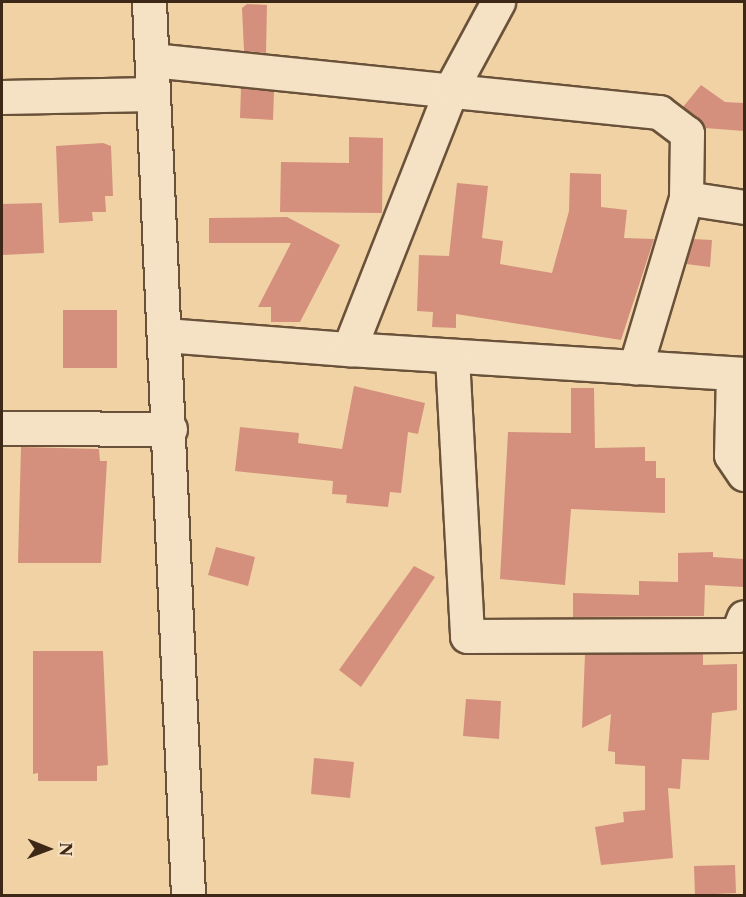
<!DOCTYPE html>
<html>
<head>
<meta charset="utf-8">
<style>
  body { margin:0 }
  #map { position:relative; width:746px; height:897px; overflow:hidden; background:#f0d2a5; font-family:"Libre Caslon Text",serif }
  div>[style] { position:absolute }
  [style*='--x'] { left:calc(var(--x)*1px); top:calc(var(--y)*1px); width:calc(var(--w)*1px); rotate:calc(var(--a)*1deg) }
  .building>* { inset:0; background:#d4907d }
  .roads { filter:drop-shadow(2px 0 #6a523a) drop-shadow(-2px 0 #6a523a) drop-shadow(0 2px #6a523a) drop-shadow(0 -2px #6a523a) }
  .minor>* { height:33px; margin:-16.5px; padding:0 16.5px; transform-origin:16.5px; border-radius:16.5px; background:#f5e2c4 }
  span { translate:-50% -50%; white-space:nowrap; text-align:center; line-height:1.15; -webkit-text-stroke:4.5px #f5e2c4; paint-order:stroke }
  .frame { position:absolute; inset:0; border:3px solid #3d2817; pointer-events:none }
  .north { position:absolute; left:18px; top:819px; width:60px; height:60px; -webkit-text-stroke:4px #f5e2c4; paint-order:stroke; rotate:91deg; font-size:16px; font-weight:700; line-height:24px; text-align:center; color:#3d2817 }
  .north::after { content:''; display:block; margin:auto; width:21px; height:27px; background:#3d2817; clip-path:polygon(50% 0,100% 100%,50% 72%,0 100%) }
</style>
</head>
<body>
<div id="map">
  <div class="building">
    <i style="clip-path:polygon(247px 4px,267px 5px,266px 53px,244px 51px,242px 8px)"></i>
    <i style="clip-path:polygon(701px 85px,725px 102px,744px 103px,744px 131px,705px 128px,683px 107px)"></i>
    <i style="clip-path:polygon(241px 88px,274px 91px,273px 120px,240px 118px)"></i>
    <i style="clip-path:polygon(349px 137px,383px 138px,382px 213px,280px 212px,281px 162px,349px 163px)"></i>
    <i style="clip-path:polygon(103px 143px,111px 146px,113px 196px,105px 196px,106px 212px,92px 212px,93px 221px,59px 223px,56px 146px)"></i>
    <i style="clip-path:polygon(570px 173px,601px 174px,601px 207px,627px 210px,624px 238px,654px 239px,621px 340px,456px 314px,456px 328px,432px 327px,433px 312px,417px 311px,419px 255px,449px 256px,457px 183px,488px 186px,482px 238px,503px 241px,500px 264px,552px 273px,569px 211px)"></i>
    <i style="clip-path:polygon(42px 203px,44px 253px,2px 255px,2px 204px)"></i>
    <i style="clip-path:polygon(287px 217px,340px 245px,300px 322px,271px 322px,271px 307px,258px 307px,291px 243px,209px 243px,209px 218px)"></i>
    <i style="clip-path:polygon(693px 239px,712px 240px,710px 267px,686px 264px)"></i>
    <i style="clip-path:polygon(63px 310px,117px 310px,117px 368px,63px 368px)"></i>
    <i style="clip-path:polygon(354px 386px,425px 403px,418px 434px,408px 432px,401px 493px,390px 492px,388px 507px,346px 503px,347px 495px,332px 494px,333px 481px,235px 471px,240px 427px,299px 433px,298px 443px,342px 449px)"></i>
    <i style="clip-path:polygon(571px 388px,594px 388px,595px 448px,645px 447px,645px 461px,656px 461px,656px 478px,665px 478px,665px 513px,571px 509px,565px 585px,500px 579px,508px 432px,571px 433px)"></i>
    <i style="clip-path:polygon(21px 447px,99px 449px,100px 461px,107px 461px,101px 563px,18px 563px)"></i>
    <i style="clip-path:polygon(216px 547px,255px 557px,248px 586px,208px 575px)"></i>
    <i style="clip-path:polygon(713px 552px,713px 557px,744px 559px,744px 587px,705px 585px,704px 616px,573px 617px,573px 593px,639px 595px,639px 581px,678px 582px,678px 553px)"></i>
    <i style="clip-path:polygon(414px 566px,435px 577px,361px 687px,339px 670px)"></i>
    <i style="clip-path:polygon(33px 651px,103px 651px,108px 765px,97px 766px,97px 781px,38px 781px,38px 773px,33px 774px)"></i>
    <i style="clip-path:polygon(585px 654px,703px 654px,703px 665px,737px 664px,737px 710px,712px 713px,709px 760px,682px 759px,680px 789px,668px 788px,673px 858px,601px 865px,595px 827px,624px 822px,623px 812px,645px 810px,645px 766px,615px 764px,615px 752px,608px 751px,611px 714px,582px 728px)"></i>
    <i style="clip-path:polygon(466px 699px,501px 701px,499px 739px,463px 736px)"></i>
    <i style="clip-path:polygon(314px 758px,354px 762px,350px 798px,311px 794px)"></i>
    <i style="clip-path:polygon(735px 865px,736px 893px,695px 895px,694px 866px)"></i>
  </div>
  <div class="roads">
    <div class="minor">
      <i style="--x:149;--y:2;--w:895;--a:87.5"></i>
      <i style="--x:152;--y:60;--w:510;--a:5.86"></i>
      <i style="--x:659;--y:112;--w:35;--a:37"></i>
      <i style="--x:687;--y:133;--w:65;--a:90.9"></i>
      <i style="--x:686;--y:198;--w:177;--a:106.7"></i>
      <i style="--x:2;--y:97;--w:151;--a:-1.1"></i>
      <i style="--x:686;--y:198;--w:59;--a:8.8"></i>
      <i style="--x:165;--y:335;--w:185;--a:4.4"></i>
      <i style="--x:349;--y:349;--w:282;--a:-68.5"></i>
      <i style="--x:452;--y:87;--w:97;--a:-61.6"></i>
      <i style="--x:349;--y:349;--w:396;--a:3.6"></i>
      <i style="--x:452;--y:357;--w:279;--a:86.9"></i>
      <i style="--x:467;--y:636;--w:270;--a:-0.2"></i>
      <i style="--x:737;--y:635;--w:19;--a:-69"></i>
      <i style="--x:733;--y:374;--w:81;--a:91.4"></i>
      <i style="--x:731;--y:455;--w:23;--a:56"></i>
      <i style="--x:2;--y:428;--w:168;--a:0.3"></i>
    </div>
  </div>
  <div class="frame"></div>
  <div class="north">N</div>
</div>
</body>
</html>
